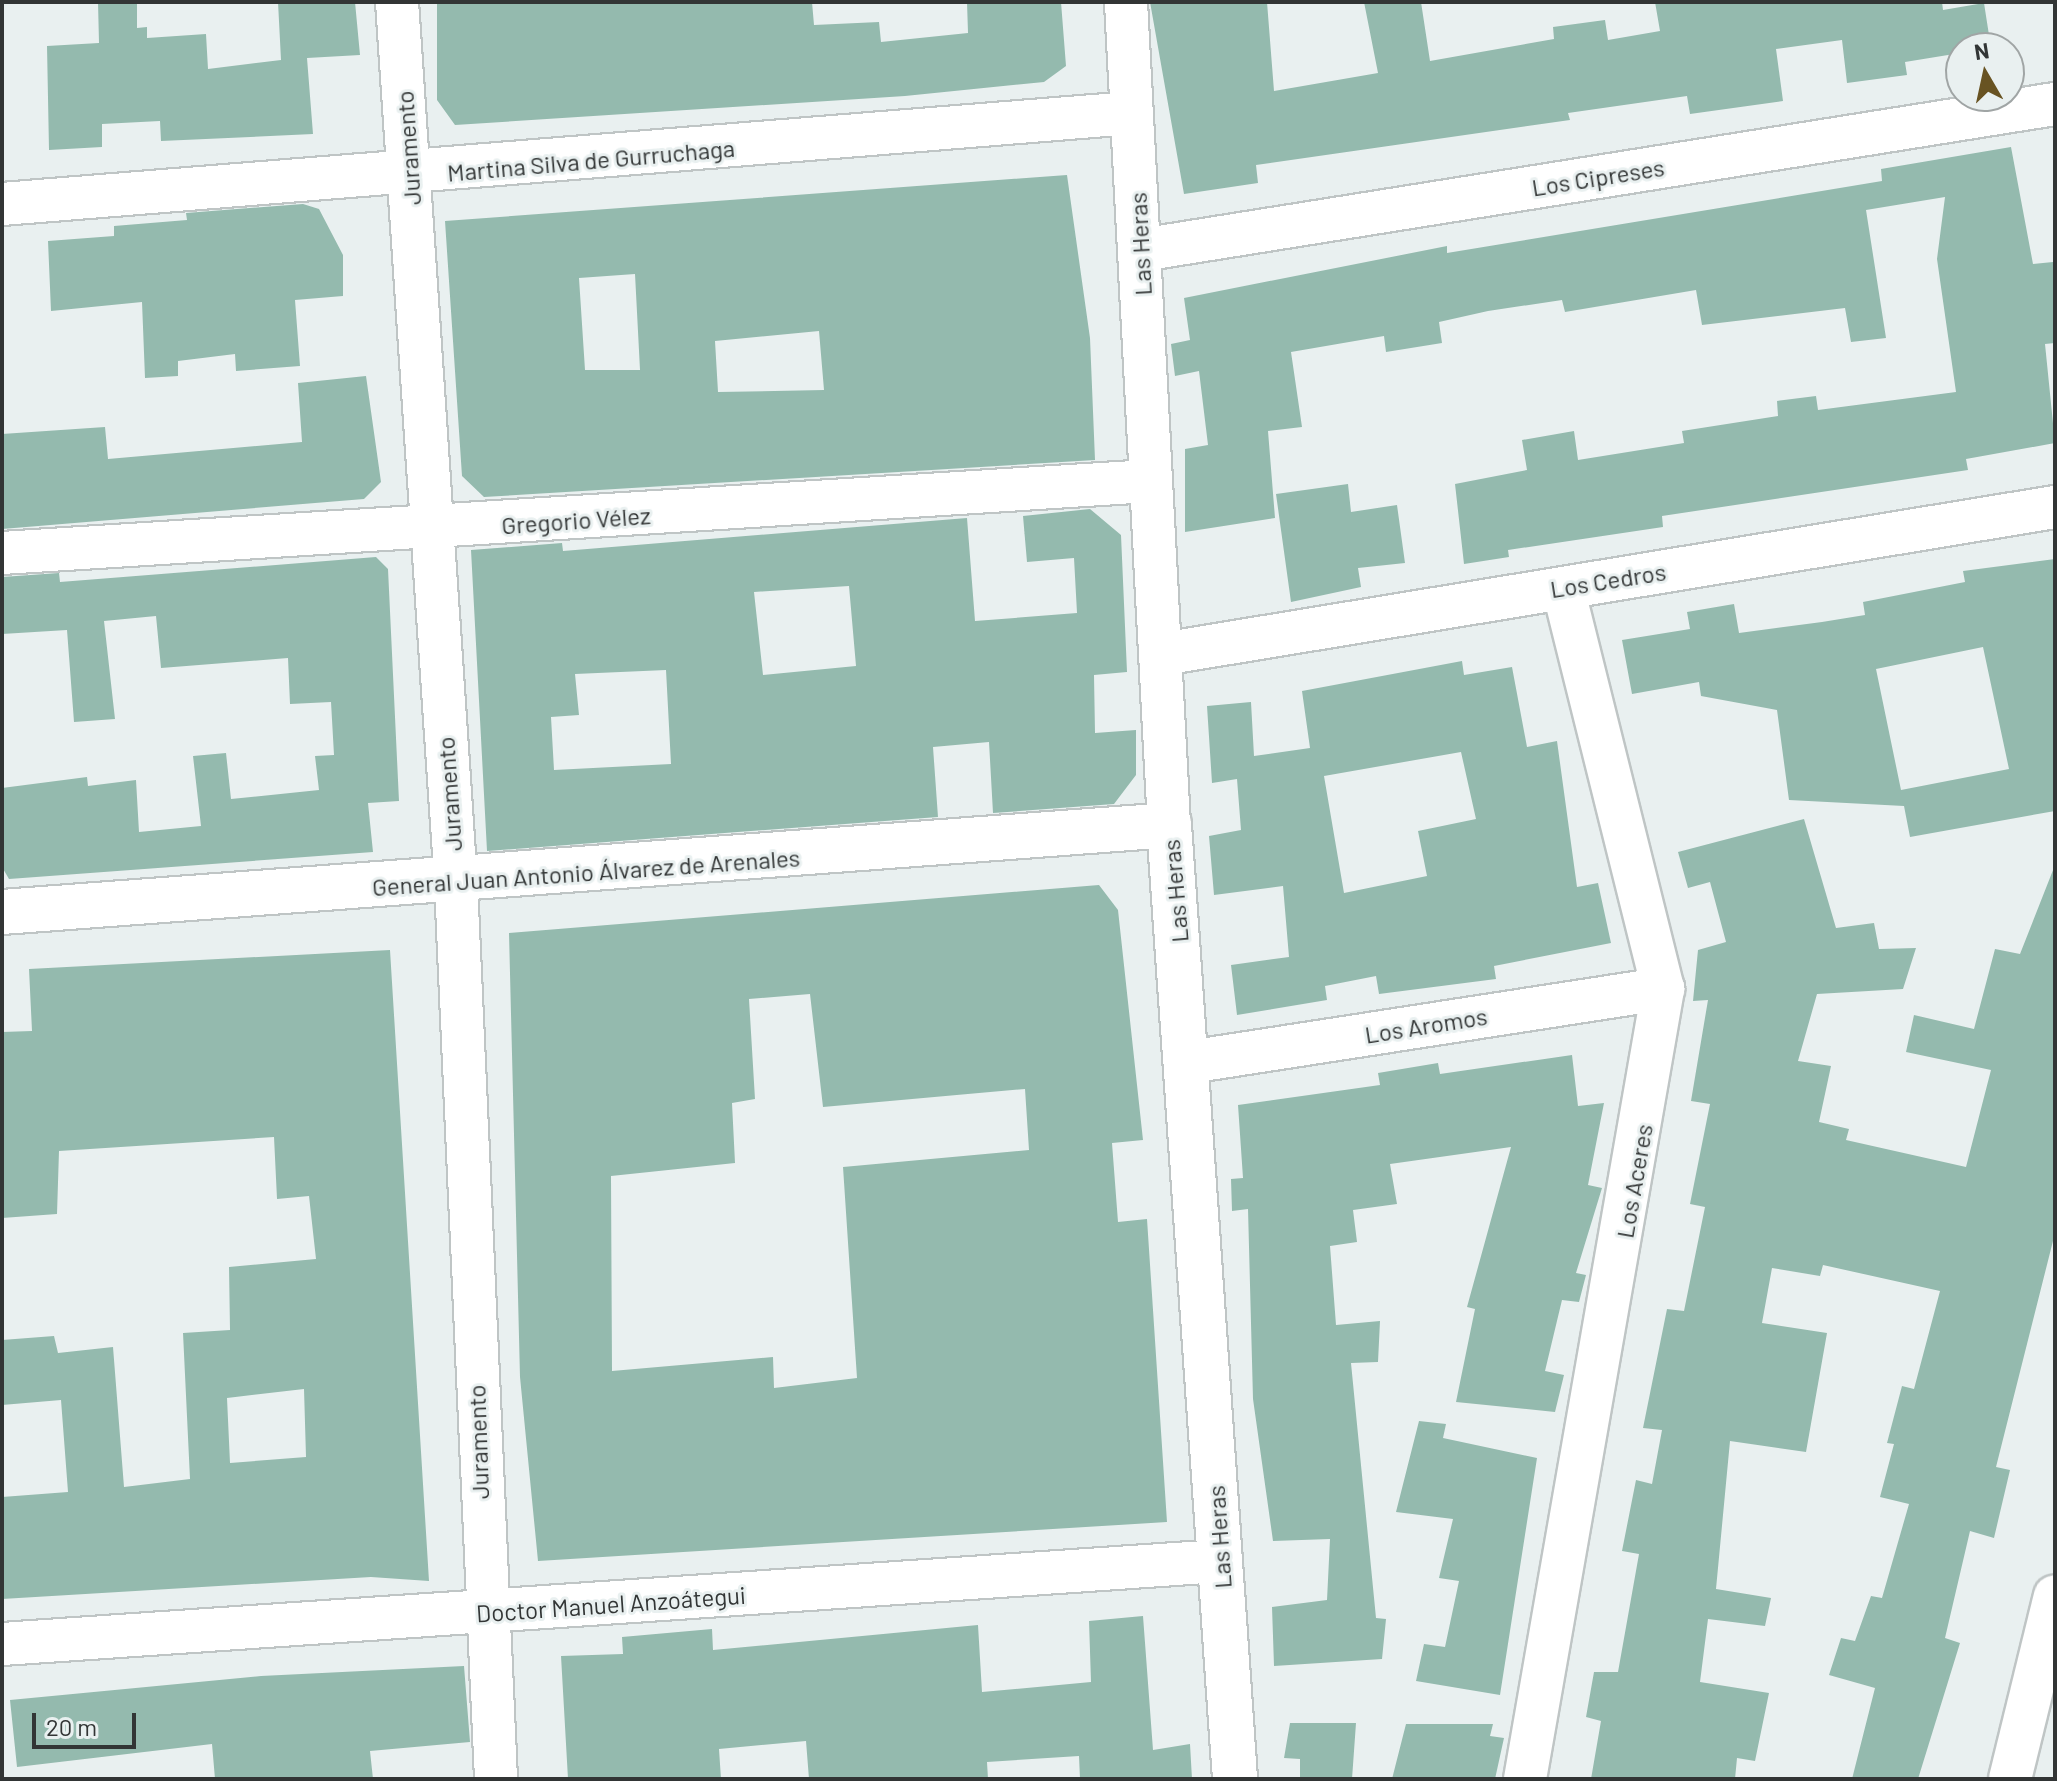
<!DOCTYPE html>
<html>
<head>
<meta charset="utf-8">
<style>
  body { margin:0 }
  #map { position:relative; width:2057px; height:1781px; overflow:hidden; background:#e9f0f0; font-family:Barlow,sans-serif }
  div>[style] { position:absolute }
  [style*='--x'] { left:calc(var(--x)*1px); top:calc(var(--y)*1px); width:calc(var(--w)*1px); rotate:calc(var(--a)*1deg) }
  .building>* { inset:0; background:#94baae }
  .roads { filter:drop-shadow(2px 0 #bfc5c5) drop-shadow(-2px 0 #bfc5c5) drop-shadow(0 2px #bfc5c5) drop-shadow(0 -2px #bfc5c5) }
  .street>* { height:42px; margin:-21px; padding:0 21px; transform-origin:21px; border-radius:21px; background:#fff }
  .secondary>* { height:44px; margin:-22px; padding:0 22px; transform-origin:22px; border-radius:22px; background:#fff }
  span { translate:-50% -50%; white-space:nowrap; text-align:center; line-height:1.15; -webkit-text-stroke:6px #e9f0f0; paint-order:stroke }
  .street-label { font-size:24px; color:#323535 }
  .frame { position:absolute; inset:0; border:4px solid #323535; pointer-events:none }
  .north { position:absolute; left:1945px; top:32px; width:80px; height:80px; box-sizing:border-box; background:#e9f0f0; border:2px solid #a0a5a5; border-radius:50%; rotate:351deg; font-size:22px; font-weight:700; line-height:32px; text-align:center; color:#323535 }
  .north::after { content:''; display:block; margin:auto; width:28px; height:36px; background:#685322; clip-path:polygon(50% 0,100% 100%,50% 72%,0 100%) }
  .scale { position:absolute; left:32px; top:1713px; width:104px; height:36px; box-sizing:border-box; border:4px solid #323535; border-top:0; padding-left:10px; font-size:24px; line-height:28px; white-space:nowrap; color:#323535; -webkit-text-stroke:6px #e9f0f0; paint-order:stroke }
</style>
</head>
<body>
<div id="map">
  <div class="building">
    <i style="clip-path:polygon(98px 2px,137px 2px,137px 28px,147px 27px,147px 38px,206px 34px,208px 69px,281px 60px,278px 2px,355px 2px,360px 55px,307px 58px,313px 134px,161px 141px,160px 121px,102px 124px,102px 147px,49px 150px,47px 46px,99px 43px)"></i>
    <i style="clip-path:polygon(437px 2px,812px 2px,814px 25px,879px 22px,881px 42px,968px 33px,967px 2px,1061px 2px,1066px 66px,1044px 82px,905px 96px,455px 125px,437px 100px)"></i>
    <i style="clip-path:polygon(1150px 2px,1267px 2px,1274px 91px,1378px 73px,1364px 2px,1421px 2px,1430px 61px,1554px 39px,1553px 27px,1605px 20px,1608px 40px,1660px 31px,1655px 2px,1942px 2px,1943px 10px,1984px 3px,1991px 48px,1905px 62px,1907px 75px,1847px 83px,1842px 40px,1776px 49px,1783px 101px,1690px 114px,1687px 96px,1568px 113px,1570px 120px,1256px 165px,1258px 183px,1184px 194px)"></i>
    <i style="clip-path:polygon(2011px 147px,2033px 264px,2053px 262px,2055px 343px,2045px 344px,2055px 443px,1966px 459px,1968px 470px,1662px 516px,1663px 527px,1508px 550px,1509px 557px,1464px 564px,1455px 484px,1527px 470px,1522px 440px,1574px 431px,1578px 460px,1684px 443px,1682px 431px,1778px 416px,1777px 401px,1816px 396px,1818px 410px,1956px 392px,1937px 259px,1945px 197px,1866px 210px,1886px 338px,1851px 342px,1845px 308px,1702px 325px,1696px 290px,1565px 312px,1562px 300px,1488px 311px,1439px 322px,1442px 343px,1386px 352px,1384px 336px,1291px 352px,1302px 427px,1268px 431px,1275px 518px,1185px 532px,1185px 449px,1208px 445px,1199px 371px,1175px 376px,1171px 344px,1190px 340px,1184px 298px,1447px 246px,1447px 253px,1882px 181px,1881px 169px)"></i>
    <i style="clip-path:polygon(evenodd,1067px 175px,1090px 338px,1095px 460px,484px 497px,462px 476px,445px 221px,1067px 175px,635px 274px,640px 370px,585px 370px,579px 278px,635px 274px,1067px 175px,819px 331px,824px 390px,718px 392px,715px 341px,819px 331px)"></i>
    <i style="clip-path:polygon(303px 204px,319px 209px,343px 255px,343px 296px,295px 300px,300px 366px,236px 371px,235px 354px,178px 361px,178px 376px,145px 378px,142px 302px,51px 311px,48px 241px,114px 236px,114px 226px,187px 220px,186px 213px)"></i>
    <i style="clip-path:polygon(366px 376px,381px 482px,364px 499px,2px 529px,2px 434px,105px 427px,108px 459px,302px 442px,298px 383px)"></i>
    <i style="clip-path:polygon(1348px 484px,1351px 512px,1397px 505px,1405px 563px,1358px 568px,1361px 587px,1291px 602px,1276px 494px)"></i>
    <i style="clip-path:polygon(evenodd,1090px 509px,1121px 535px,1127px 672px,1094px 675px,1095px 733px,1136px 730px,1136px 775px,1114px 804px,993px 813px,989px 742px,933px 747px,938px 817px,487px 851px,471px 550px,562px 543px,563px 551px,967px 518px,975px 621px,1077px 613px,1074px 558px,1027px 562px,1023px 516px,1090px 509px,849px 586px,856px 666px,763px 675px,754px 592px,849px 586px,1090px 509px,666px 670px,671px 764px,554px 770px,551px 717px,579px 715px,575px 674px,666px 670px)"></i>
    <i style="clip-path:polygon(376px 557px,388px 569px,399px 801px,368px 803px,373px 852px,9px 879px,2px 867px,2px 788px,87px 777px,88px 786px,136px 780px,139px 832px,201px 826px,193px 756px,226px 753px,231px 799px,319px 790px,315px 756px,334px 755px,331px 702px,290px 704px,288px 658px,161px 668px,156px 616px,104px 621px,115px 719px,74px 722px,67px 630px,2px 634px,2px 577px,59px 573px,60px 582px)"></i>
    <i style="clip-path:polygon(evenodd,2055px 559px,2055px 811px,1910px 837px,1904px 806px,1789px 800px,1777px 710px,1701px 696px,1699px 682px,1632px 694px,1622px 640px,1690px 629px,1687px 612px,1734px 604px,1739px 633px,1822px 622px,1865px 615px,1863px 602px,1965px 582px,1963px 571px,2055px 559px,1983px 647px,2009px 769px,1901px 790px,1876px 669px,1983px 647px)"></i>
    <i style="clip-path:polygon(evenodd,1462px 661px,1464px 675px,1512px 667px,1527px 747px,1557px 741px,1577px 887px,1598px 883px,1611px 943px,1494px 966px,1496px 979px,1379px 994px,1376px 976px,1325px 986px,1327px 1000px,1237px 1015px,1231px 965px,1289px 957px,1283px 886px,1214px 895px,1209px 836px,1241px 830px,1237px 779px,1212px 783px,1207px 706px,1251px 702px,1254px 756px,1310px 748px,1302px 691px,1462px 661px,1461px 752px,1476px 819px,1418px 831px,1427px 876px,1344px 893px,1324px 776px,1461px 752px)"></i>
    <i style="clip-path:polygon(1804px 819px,1836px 928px,1874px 923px,1879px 949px,1916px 948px,1903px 989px,1817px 994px,1798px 1061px,1831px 1066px,1819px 1122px,1849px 1129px,1846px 1140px,1966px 1167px,1991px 1070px,1906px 1052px,1914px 1015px,1974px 1029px,1995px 949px,2020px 954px,2055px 865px,2055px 1233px,1996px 1467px,2010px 1470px,1994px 1538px,1970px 1531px,1945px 1638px,1960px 1643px,1918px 1779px,1852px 1779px,1875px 1688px,1829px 1675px,1841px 1638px,1855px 1641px,1871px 1596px,1882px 1598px,1909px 1504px,1880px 1497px,1894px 1444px,1887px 1443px,1902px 1386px,1914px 1389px,1940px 1291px,1823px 1265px,1820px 1276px,1772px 1268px,1762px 1323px,1827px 1333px,1806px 1452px,1730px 1441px,1716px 1589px,1771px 1598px,1765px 1626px,1708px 1619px,1700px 1682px,1769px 1693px,1755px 1761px,1737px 1758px,1735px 1779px,1591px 1779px,1601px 1721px,1586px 1717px,1594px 1672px,1618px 1672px,1639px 1554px,1622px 1551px,1636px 1480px,1652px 1484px,1662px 1430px,1643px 1428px,1667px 1309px,1684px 1311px,1705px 1207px,1690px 1204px,1710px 1104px,1691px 1101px,1708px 1000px,1693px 1001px,1698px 950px,1726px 942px,1710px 882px,1688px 888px,1678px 852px)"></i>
    <i style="clip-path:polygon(evenodd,1099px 885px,1118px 910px,1143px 1140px,1112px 1143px,1118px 1222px,1147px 1219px,1167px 1522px,538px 1561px,520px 1377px,509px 933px,1099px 885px,810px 994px,823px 1107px,1025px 1089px,1029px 1150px,843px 1167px,857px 1378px,774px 1388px,773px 1357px,612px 1371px,611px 1176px,735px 1163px,732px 1103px,755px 1099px,749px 999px,810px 994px)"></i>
    <i style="clip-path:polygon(evenodd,390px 950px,429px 1581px,371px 1577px,2px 1599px,2px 1497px,68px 1492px,61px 1400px,2px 1405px,2px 1340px,54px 1336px,58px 1353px,113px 1347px,124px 1487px,190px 1479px,183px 1333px,230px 1330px,229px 1267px,316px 1259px,309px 1196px,277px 1199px,274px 1137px,59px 1151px,57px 1214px,2px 1218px,2px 1032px,32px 1031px,29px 969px,390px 950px,304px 1389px,306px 1457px,230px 1463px,227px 1398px,304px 1389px)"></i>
    <i style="clip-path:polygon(1572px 1055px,1578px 1106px,1604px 1103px,1588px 1185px,1602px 1188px,1576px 1273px,1586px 1275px,1579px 1302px,1562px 1300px,1545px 1371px,1564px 1375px,1555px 1412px,1456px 1402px,1475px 1309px,1467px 1307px,1511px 1147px,1390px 1164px,1397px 1204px,1353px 1210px,1357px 1242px,1330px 1246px,1336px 1325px,1380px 1321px,1378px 1362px,1351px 1363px,1376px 1618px,1386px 1619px,1382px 1659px,1274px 1666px,1272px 1607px,1327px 1600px,1330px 1539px,1273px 1541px,1253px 1399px,1248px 1209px,1232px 1211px,1231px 1179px,1243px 1178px,1238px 1105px,1380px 1085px,1378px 1073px,1438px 1063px,1440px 1074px)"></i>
    <i style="clip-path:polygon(1419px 1421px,1446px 1424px,1443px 1438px,1537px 1458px,1500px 1695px,1416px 1681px,1424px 1644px,1445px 1647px,1459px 1581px,1439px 1578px,1453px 1519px,1396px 1512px)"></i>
    <i style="clip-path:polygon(1143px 1616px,1153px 1750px,1190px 1744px,1192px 1779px,1080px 1779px,1079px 1756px,987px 1762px,988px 1779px,809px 1779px,806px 1741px,719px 1749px,721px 1779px,568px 1779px,561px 1656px,623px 1654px,622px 1637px,712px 1629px,713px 1650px,978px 1625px,982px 1692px,1091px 1682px,1089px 1621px)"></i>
    <i style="clip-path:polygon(464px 1666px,470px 1742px,370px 1751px,373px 1779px,215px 1779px,212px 1744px,17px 1767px,10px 1700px,261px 1676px)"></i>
    <i style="clip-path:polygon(1290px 1723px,1356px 1723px,1352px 1779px,1300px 1779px,1300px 1759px,1284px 1758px)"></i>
    <i style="clip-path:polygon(1406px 1724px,1493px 1724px,1490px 1736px,1504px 1738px,1495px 1779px,1392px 1779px)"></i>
  </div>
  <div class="roads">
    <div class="street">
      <i style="--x:397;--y:2;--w:884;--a:86.17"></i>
      <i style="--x:456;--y:884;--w:896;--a:87.44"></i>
      <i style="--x:1126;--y:2;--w:824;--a:87.01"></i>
      <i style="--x:2;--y:204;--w:1133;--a:-4.61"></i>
      <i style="--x:1141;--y:250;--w:926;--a:-9.08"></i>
      <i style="--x:2;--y:553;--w:1149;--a:-3.59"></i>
      <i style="--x:1162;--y:654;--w:905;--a:-9.35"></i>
      <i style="--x:1189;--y:1062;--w:480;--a:-8.8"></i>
      <i style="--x:2;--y:1644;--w:1222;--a:-3.9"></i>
      <i style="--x:1525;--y:1779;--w:802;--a:-80.09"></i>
      <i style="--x:1663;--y:989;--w:413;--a:-104"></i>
      <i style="--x:2010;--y:1779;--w:188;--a:-76.2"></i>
    </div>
    <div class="secondary">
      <i style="--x:2;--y:912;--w:1170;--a:-4.26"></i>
      <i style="--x:1169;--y:825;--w:956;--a:86.04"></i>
    </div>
  </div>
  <div class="street-label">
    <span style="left:408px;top:148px;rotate:-94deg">Juramento</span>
    <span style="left:591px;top:160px;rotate:-5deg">Martina Silva de Gurruchaga</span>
    <span style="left:1598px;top:177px;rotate:-9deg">Los Cipreses</span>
    <span style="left:1140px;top:244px;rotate:-93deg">Las Heras</span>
    <span style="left:576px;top:520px;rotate:-4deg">Gregorio Vélez</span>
    <span style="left:1608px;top:580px;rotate:-9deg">Los Cedros</span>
    <span style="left:449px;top:794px;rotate:-94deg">Juramento</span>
    <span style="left:586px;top:872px;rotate:-4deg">General Juan Antonio Álvarez de Arenales</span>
    <span style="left:1175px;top:891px;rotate:-95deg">Las Heras</span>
    <span style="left:1426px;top:1025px;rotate:-9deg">Los Aromos</span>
    <span style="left:1634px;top:1181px;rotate:-80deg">Los Aceres</span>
    <span style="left:478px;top:1442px;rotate:-92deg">Juramento</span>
    <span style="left:1219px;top:1537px;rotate:-94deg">Las Heras</span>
    <span style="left:611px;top:1604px;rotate:-4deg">Doctor Manuel Anzoátegui</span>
  </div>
  <div class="frame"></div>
  <div class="north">N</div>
  <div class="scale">20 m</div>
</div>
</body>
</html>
